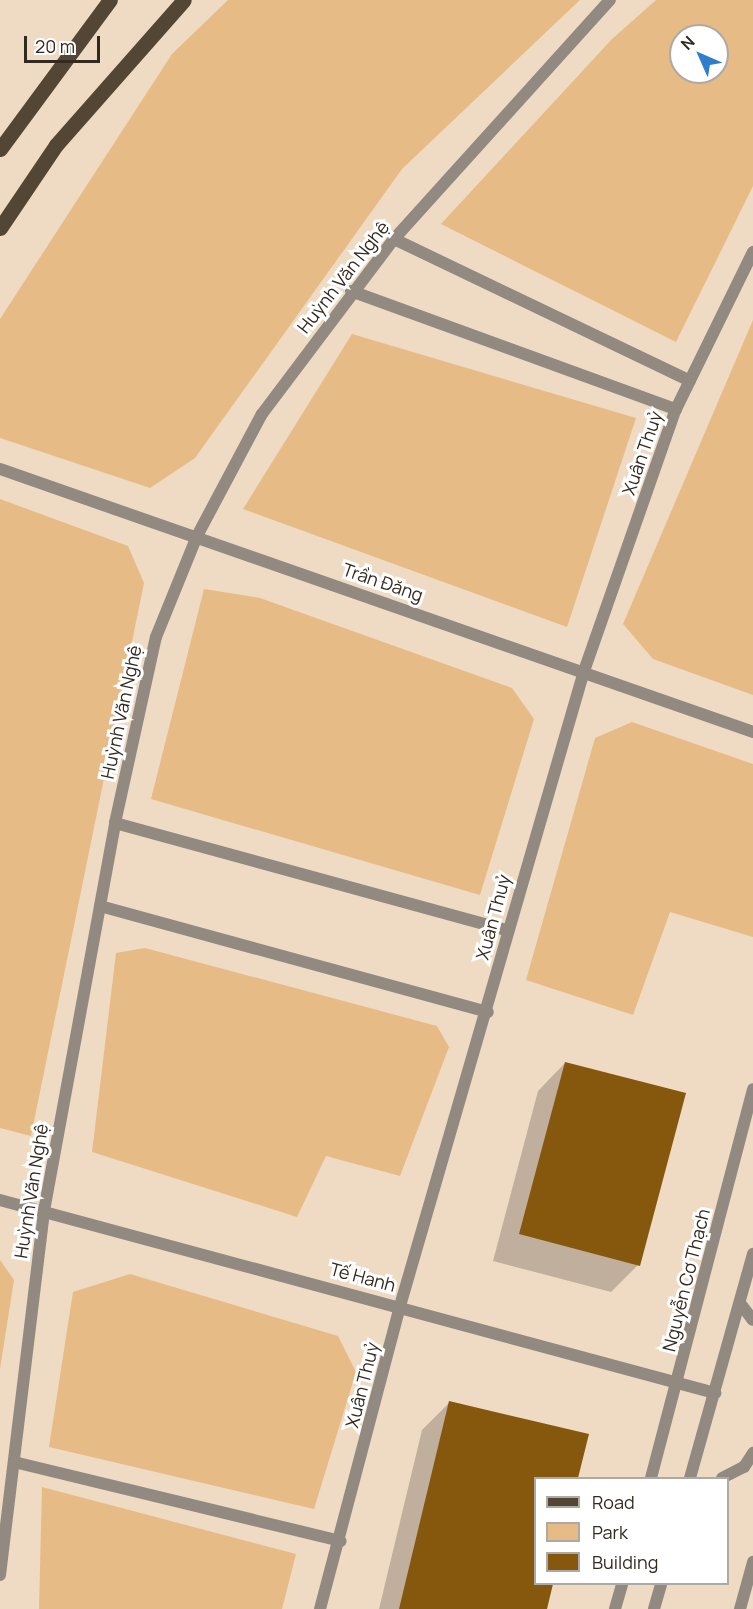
<!DOCTYPE html>
<html>
<head>
<meta charset="utf-8">
<style>
  body { margin:0 }
  #map { position:relative; width:753px; height:1609px; overflow:hidden; background:#efdbc3; font-family:Manrope,sans-serif }
  div>[style] { position:absolute }
  [style*='--x'] { left:calc(var(--x)*1px); top:calc(var(--y)*1px); width:calc(var(--w)*1px); rotate:calc(var(--a)*1deg) }
  .green>* { inset:0; background:#e7bb85 }
  .shadow>* { inset:0; background:#0003 }
  .building>* { inset:0; background:#86580e }
  .service>* { height:12px; margin:-6px; padding:0 6px; transform-origin:6px; border-radius:6px; background:#928a80 }
  .minor>* { height:12px; margin:-6px; padding:0 6px; transform-origin:6px; border-radius:6px; background:#928a80 }
  .tertiary>* { height:12px; margin:-6px; padding:0 6px; transform-origin:6px; border-radius:6px; background:#928a80 }
  .primary>* { height:15px; margin:-7.5px; padding:0 7.5px; transform-origin:7.5px; border-radius:7.5px; background:#544635 }
  span { translate:-50% -50%; white-space:nowrap; text-align:center; line-height:1.15; -webkit-text-stroke:6px #fff; paint-order:stroke }
  .street-label { font-size:18px; color:#322a21 }
  .legend { position:absolute; left:534px; top:1477px; width:195px; height:108px; box-sizing:border-box; background:#fff; border:2px solid #adaaa6; margin:0; padding:8px 10px; list-style:none; font-size:18px; color:#322a21 }
  .legend li { display:flex; align-items:center; gap:12px; height:30px }
  .legend b { width:30px; border:2px solid #adaaa6 }
  .north { position:absolute; left:669px; top:24px; width:60px; height:60px; box-sizing:border-box; background:#fff; border:2px solid #adaaa6; border-radius:50%; rotate:315deg; font-size:16px; font-weight:700; line-height:24px; text-align:center; color:#322a21 }
  .north::after { content:''; display:block; margin:auto; width:21px; height:27px; background:#2f7dcc; clip-path:polygon(50% 0,100% 100%,50% 72%,0 100%) }
  .scale { position:absolute; left:24px; top:36px; width:76px; height:27px; box-sizing:border-box; border:3px solid #322a21; border-top:0; padding-left:8px; font-size:18px; line-height:21px; white-space:nowrap; color:#322a21; -webkit-text-stroke:4px #fff; paint-order:stroke }
</style>
</head>
<body>
<div id="map">
  <div class="green">
    <i style="clip-path:polygon(228px 0,580px 0,402px 169px,195px 458px,150px 488px,0 438px,0 319px,172px 54px)"></i>
    <i style="clip-path:polygon(evenodd,656px 0,753px 0,753px 186px,676px 342px,441px 224px,612px 39px,656px 0,681px 36px,717px 36px,717px 72px,681px 72px,681px 36px)"></i>
    <i style="clip-path:polygon(753px 320px,753px 695px,653px 659px,623px 624px)"></i>
    <i style="clip-path:polygon(352px 334px,636px 418px,567px 627px,243px 509px)"></i>
    <i style="clip-path:polygon(0 499px,128px 546px,144px 583px,31px 1136px,0 1128px)"></i>
    <i style="clip-path:polygon(204px 589px,260px 598px,512px 688px,534px 719px,480px 895px,151px 799px)"></i>
    <i style="clip-path:polygon(632px 722px,753px 764px,753px 937px,670px 912px,633px 1015px,526px 980px,595px 738px)"></i>
    <i style="clip-path:polygon(145px 948px,437px 1026px,449px 1047px,400px 1176px,326px 1156px,297px 1217px,92px 1152px,116px 953px)"></i>
    <i style="clip-path:polygon(0 1260px,14px 1280px,0 1369px)"></i>
    <i style="clip-path:polygon(130px 1274px,338px 1336px,356px 1372px,314px 1509px,49px 1447px,73px 1292px)"></i>
    <i style="clip-path:polygon(42px 1487px,296px 1554px,282px 1609px,39px 1609px)"></i>
  </div>
  <div class="shadow">
    <i style="clip-path:polygon(565px 1063px,638px 1265px,611px 1292px,493px 1261px,538px 1091px)"></i>
    <i style="clip-path:polygon(449px 1403px,587px 1435px,577px 1478px,536px 1478px,536px 1584px,552px 1584px,546px 1609px,379px 1609px,422px 1430px)"></i>
  </div>
  <div class="building">
    <i style="clip-path:polygon(565px 1062px,686px 1093px,640px 1266px,519px 1234px)"></i>
    <i style="clip-path:polygon(449px 1401px,589px 1434px,578px 1478px,536px 1478px,536px 1584px,553px 1584px,547px 1609px,399px 1609px)"></i>
  </div>
  <div class="service">
    <i style="--x:740;--y:1303;--w:21;--a:53"></i>
    <i style="--x:722;--y:1478;--w:25;--a:-27"></i>
    <i style="--x:744;--y:1467;--w:17;--a:-57"></i>
    <i style="--x:740;--y:1609;--w:49;--a:-74.5"></i>
  </div>
  <div class="minor">
    <i style="--x:394;--y:239;--w:328;--a:25.6"></i>
    <i style="--x:351;--y:291;--w:346;--a:20"></i>
    <i style="--x:0;--y:469;--w:798;--a:19.25"></i>
    <i style="--x:115;--y:823;--w:405;--a:15.3"></i>
    <i style="--x:100;--y:906;--w:402;--a:15.3"></i>
    <i style="--x:0;--y:1200;--w:741;--a:15.11"></i>
    <i style="--x:14;--y:1462;--w:336;--a:13.6"></i>
    <i style="--x:0;--y:1575;--w:367;--a:-83.1"></i>
    <i style="--x:44;--y:1211;--w:394;--a:-79.6"></i>
    <i style="--x:115;--y:823;--w:190;--a:-77.6"></i>
    <i style="--x:156;--y:637;--w:109;--a:-67.9"></i>
    <i style="--x:197;--y:536;--w:138;--a:-62"></i>
    <i style="--x:262;--y:414;--w:219;--a:-53"></i>
    <i style="--x:394;--y:239;--w:322;--a:-47.9"></i>
    <i style="--x:320;--y:1609;--w:313;--a:-75.2"></i>
    <i style="--x:400;--y:1306;--w:661;--a:-73.84"></i>
    <i style="--x:584;--y:671;--w:278;--a:-70.7"></i>
    <i style="--x:676;--y:409;--w:175;--a:-63.9"></i>
  </div>
  <div class="tertiary">
    <i style="--x:651;--y:1478;--w:402;--a:-75.3"></i>
    <i style="--x:690;--y:1478;--w:233;--a:-74.3"></i>
    <i style="--x:615;--y:1609;--w:26;--a:-74"></i>
    <i style="--x:654;--y:1609;--w:26;--a:-74"></i>
  </div>
  <div class="primary">
    <i style="--x:0;--y:149;--w:185;--a:-53.6"></i>
    <i style="--x:0;--y:228;--w:100;--a:-56"></i>
    <i style="--x:56;--y:145;--w:193;--a:-48.6"></i>
  </div>
  <div class="street-label">
    <span style="left:343px;top:277px;rotate:-52deg">Huỳnh Văn Nghệ</span>
    <span style="left:642px;top:453px;rotate:-71deg">Xuân Thuỷ</span>
    <span style="left:383px;top:582px;rotate:19deg">Trần Đăng</span>
    <span style="left:121px;top:712px;rotate:-78deg">Huỳnh Văn Nghệ</span>
    <span style="left:493px;top:917px;rotate:-75deg">Xuân Thuỷ</span>
    <span style="left:31px;top:1191px;rotate:-81deg">Huỳnh Văn Nghệ</span>
    <span style="left:363px;top:1277px;rotate:15deg">Tế Hanh</span>
    <span style="left:686px;top:1280px;rotate:-76deg">Nguyễn Cơ Thạch</span>
    <span style="left:362px;top:1385px;rotate:-76deg">Xuân Thuỷ</span>
  </div>
  <ul class="legend">
  <li><b style="height:8px;background:#544635"></b>Road</li>
  <li><b style="height:16px;background:#e7bb85"></b>Park</li>
  <li><b style="height:16px;background:#86580e"></b>Building</li>
  </ul>
  <div class="north">N</div>
  <div class="scale">20 m</div>
</div>
</body>
</html>
